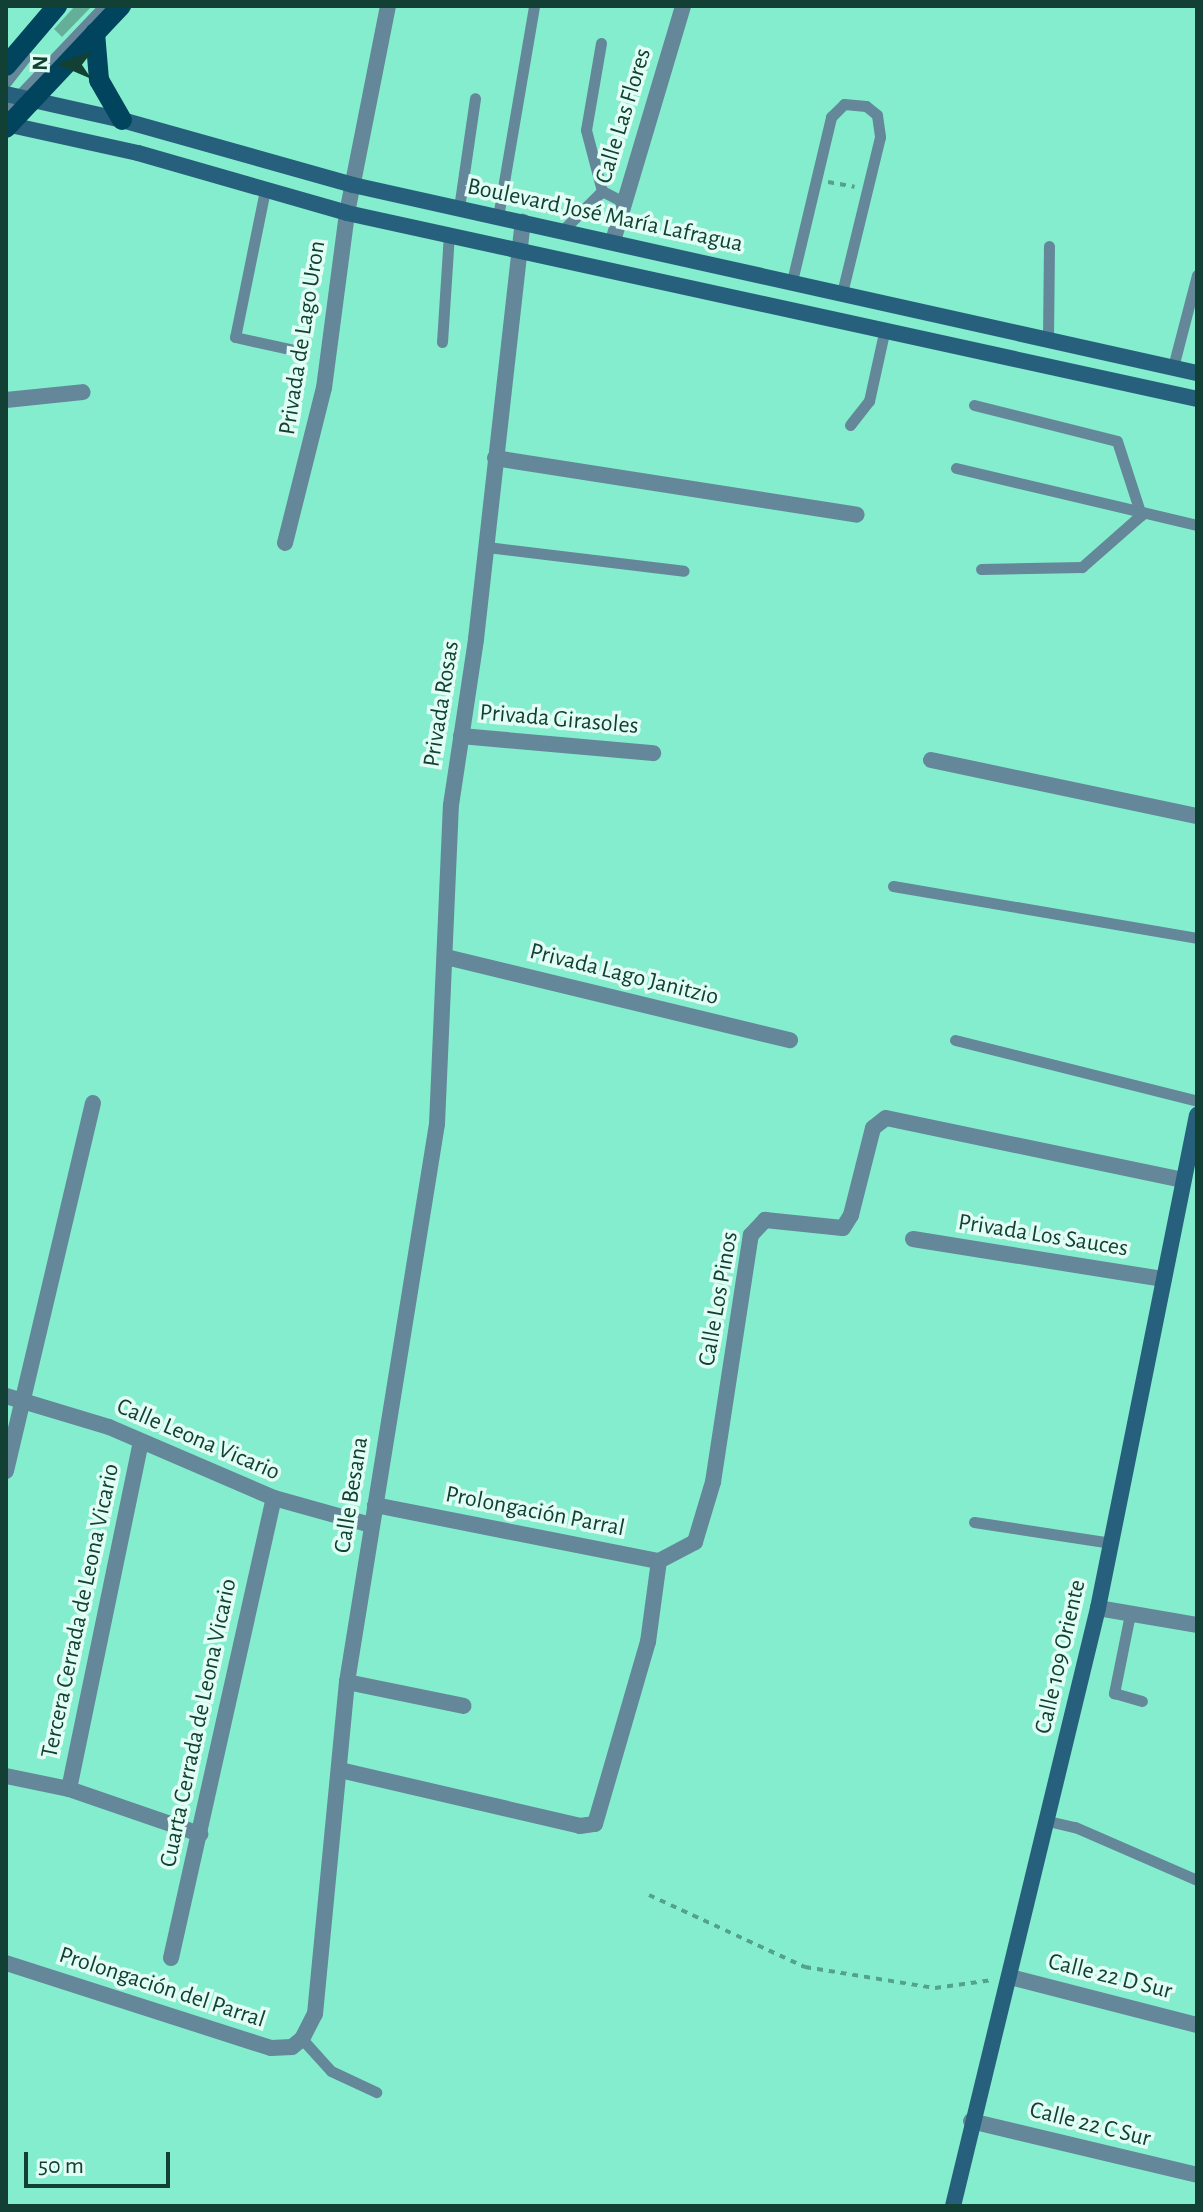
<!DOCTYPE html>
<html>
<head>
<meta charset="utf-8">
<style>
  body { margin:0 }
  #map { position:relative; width:1203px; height:2212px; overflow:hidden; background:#84edce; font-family:"Alegreya Sans",sans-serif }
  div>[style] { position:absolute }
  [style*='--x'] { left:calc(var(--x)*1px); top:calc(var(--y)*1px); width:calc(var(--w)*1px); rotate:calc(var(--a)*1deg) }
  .building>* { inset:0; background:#65af98 }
  .path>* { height:4px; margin-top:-2px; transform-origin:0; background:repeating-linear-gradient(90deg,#53a38c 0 6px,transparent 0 12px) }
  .lane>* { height:11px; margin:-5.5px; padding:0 5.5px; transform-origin:5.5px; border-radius:5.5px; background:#64879a }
  .street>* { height:16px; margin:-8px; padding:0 8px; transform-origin:8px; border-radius:8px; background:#64879a }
  .secondary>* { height:16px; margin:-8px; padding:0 8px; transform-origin:8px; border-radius:8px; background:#27607c }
  .primary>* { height:20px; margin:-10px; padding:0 10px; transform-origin:10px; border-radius:10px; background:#00445e }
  span { translate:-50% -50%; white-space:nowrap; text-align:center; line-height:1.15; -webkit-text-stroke:7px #e2fef4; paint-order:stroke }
  .street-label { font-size:24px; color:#124034 }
  .frame { position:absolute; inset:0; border:8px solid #124034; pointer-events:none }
  .north { position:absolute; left:24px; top:24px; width:80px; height:80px; -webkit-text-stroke:6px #e2fef4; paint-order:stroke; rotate:272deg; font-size:22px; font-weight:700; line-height:32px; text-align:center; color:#124034 }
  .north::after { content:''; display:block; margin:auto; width:28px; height:36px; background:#124034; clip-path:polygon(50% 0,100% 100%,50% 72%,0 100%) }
  .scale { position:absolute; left:24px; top:2152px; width:146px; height:36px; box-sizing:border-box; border:4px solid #124034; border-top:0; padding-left:10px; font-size:24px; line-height:28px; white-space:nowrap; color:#124034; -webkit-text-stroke:6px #e2fef4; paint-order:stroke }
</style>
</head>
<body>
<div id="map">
  <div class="building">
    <i style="clip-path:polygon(75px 6px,92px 6px,62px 37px,54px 29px)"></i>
  </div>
  <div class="path">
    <i style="--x:828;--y:182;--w:27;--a:10"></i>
    <i style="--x:649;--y:1895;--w:172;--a:24.8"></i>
    <i style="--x:805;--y:1967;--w:132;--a:9.2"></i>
    <i style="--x:935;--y:1988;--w:58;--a:-8"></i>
  </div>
  <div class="lane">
    <i style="--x:601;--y:43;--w:88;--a:99.8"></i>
    <i style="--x:586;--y:130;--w:63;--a:75.3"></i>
    <i style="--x:6;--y:82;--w:31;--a:-52"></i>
    <i style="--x:6;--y:109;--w:142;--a:-46.4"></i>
    <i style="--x:265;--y:190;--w:150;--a:101.5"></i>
    <i style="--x:235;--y:337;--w:60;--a:12.4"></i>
    <i style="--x:459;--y:208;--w:111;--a:-81.7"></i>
    <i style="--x:498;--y:217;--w:214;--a:-80.3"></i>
    <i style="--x:563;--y:230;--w:55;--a:-45"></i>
    <i style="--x:602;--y:191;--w:25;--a:27"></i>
    <i style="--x:792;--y:281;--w:169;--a:-76.6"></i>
    <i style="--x:831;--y:117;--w:18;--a:-45"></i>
    <i style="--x:844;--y:104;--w:22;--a:5"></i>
    <i style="--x:866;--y:106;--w:14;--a:39"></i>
    <i style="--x:877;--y:115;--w:22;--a:82"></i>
    <i style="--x:880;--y:137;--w:161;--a:103.7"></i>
    <i style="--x:1048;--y:339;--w:93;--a:-89.4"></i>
    <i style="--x:442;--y:342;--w:107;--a:-86.3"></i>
    <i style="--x:1173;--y:367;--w:95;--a:-75.4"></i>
    <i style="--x:974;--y:405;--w:147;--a:14.1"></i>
    <i style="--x:1117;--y:441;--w:78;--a:72"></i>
    <i style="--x:1141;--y:515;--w:79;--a:138.6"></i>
    <i style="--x:1082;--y:567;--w:101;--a:178.9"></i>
    <i style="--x:850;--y:425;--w:31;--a:-52"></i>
    <i style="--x:869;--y:401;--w:75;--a:-77.6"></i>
    <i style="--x:956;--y:468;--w:248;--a:13.3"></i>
    <i style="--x:487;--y:547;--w:198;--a:6.9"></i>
    <i style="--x:893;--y:886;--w:308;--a:9.7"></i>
    <i style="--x:955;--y:1040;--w:250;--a:14.1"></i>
    <i style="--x:974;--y:1522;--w:139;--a:8.7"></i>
    <i style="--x:1130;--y:1614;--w:81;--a:101.4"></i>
    <i style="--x:1114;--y:1693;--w:29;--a:16"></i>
    <i style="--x:1048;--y:1821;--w:28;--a:13"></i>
    <i style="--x:1075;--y:1827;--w:133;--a:23.5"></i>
    <i style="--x:302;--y:2039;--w:43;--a:47.8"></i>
    <i style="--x:331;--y:2071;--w:50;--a:25"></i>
  </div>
  <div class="street">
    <i style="--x:613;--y:241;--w:245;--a:-73.4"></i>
    <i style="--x:6;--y:400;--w:77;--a:-5.9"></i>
    <i style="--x:495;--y:458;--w:366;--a:8.9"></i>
    <i style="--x:285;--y:543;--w:160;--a:-75.9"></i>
    <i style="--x:324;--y:388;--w:177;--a:-82.5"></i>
    <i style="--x:347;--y:213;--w:211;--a:-78.8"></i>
    <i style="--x:461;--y:736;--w:193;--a:5.1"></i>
    <i style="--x:931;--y:760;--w:272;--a:11.9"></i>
    <i style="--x:446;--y:957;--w:354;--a:13.6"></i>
    <i style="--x:913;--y:1239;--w:254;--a:9.1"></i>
    <i style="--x:6;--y:1396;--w:108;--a:16.8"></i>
    <i style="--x:109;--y:1427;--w:180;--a:23.3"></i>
    <i style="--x:274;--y:1498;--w:101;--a:15.6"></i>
    <i style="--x:6;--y:1471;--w:378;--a:-76.7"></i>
    <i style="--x:375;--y:1505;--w:289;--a:11.2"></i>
    <i style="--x:659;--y:1561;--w:41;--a:-27.8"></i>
    <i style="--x:695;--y:1542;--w:63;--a:-73.3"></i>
    <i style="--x:713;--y:1482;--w:250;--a:-81.3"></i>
    <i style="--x:751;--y:1235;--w:21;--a:-47"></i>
    <i style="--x:765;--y:1220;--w:78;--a:5.9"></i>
    <i style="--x:843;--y:1228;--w:15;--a:-58"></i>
    <i style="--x:851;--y:1215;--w:90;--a:-75.8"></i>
    <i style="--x:873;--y:1128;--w:16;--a:-38"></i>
    <i style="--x:886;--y:1118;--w:304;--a:11.8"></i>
    <i style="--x:1098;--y:1608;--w:100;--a:9.7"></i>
    <i style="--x:347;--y:1682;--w:119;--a:11.6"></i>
    <i style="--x:340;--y:1770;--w:246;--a:13.1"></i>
    <i style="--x:580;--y:1826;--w:15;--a:-8"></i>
    <i style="--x:595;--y:1824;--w:190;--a:-73.8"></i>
    <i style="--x:648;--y:1642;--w:82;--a:-82.3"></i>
    <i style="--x:6;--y:1776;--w:64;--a:11.7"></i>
    <i style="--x:69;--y:1789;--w:139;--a:19"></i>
    <i style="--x:69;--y:1789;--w:354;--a:-78.3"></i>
    <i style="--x:171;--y:1958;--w:471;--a:-77.4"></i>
    <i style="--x:6;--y:1963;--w:278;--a:17.8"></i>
    <i style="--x:271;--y:2048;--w:21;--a:-3"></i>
    <i style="--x:292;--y:2047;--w:13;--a:-39"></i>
    <i style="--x:302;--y:2039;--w:28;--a:-63"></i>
    <i style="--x:315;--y:2014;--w:334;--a:-84.5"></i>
    <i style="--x:347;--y:1682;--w:565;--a:-80.84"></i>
    <i style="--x:437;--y:1124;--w:319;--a:-87.5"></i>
    <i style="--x:451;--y:805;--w:168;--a:-81.4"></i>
    <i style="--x:476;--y:639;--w:420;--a:-83.6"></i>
    <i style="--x:1010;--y:1977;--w:193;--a:14.4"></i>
    <i style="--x:971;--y:2121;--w:232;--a:13.4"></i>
  </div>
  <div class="secondary">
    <i style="--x:6;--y:94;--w:119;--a:12.6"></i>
    <i style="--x:122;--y:120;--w:240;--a:15.7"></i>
    <i style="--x:353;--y:185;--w:865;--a:12.56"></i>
    <i style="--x:6;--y:124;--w:135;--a:12.4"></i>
    <i style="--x:138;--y:153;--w:217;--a:16"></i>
    <i style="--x:347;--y:213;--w:870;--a:12.34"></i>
    <i style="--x:953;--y:2206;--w:615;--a:-76.37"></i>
    <i style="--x:1098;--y:1608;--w:503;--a:-78.65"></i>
  </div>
  <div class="primary">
    <i style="--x:95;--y:33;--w:47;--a:85.1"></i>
    <i style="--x:99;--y:80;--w:46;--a:60.1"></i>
    <i style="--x:6;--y:66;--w:79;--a:-49.6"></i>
    <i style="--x:6;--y:128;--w:168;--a:-46.7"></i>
  </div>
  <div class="street-label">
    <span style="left:624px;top:116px;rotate:-73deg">Calle Las Flores</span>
    <span style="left:605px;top:216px;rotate:12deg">Boulevard José María Lafragua</span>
    <span style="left:303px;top:338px;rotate:-81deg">Privada de Lago Uron</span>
    <span style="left:442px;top:704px;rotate:-81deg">Privada Rosas</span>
    <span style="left:559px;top:720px;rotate:5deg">Privada Girasoles</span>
    <span style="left:624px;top:975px;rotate:14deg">Privada Lago Janitzio</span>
    <span style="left:1043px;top:1236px;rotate:9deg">Privada Los Sauces</span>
    <span style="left:719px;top:1299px;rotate:-80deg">Calle Los Pinos</span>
    <span style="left:198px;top:1440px;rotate:23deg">Calle Leona Vicario</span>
    <span style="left:352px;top:1495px;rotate:-81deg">Calle Besana</span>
    <span style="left:535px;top:1512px;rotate:11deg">Prolongación Parral</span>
    <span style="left:81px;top:1611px;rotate:-78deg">Tercera Cerrada de Leona Vicario</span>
    <span style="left:1061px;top:1657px;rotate:-77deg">Calle 109 Oriente</span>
    <span style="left:199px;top:1723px;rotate:-78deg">Cuarta Cerrada de Leona Vicario</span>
    <span style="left:1110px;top:1977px;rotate:14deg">Calle 22 D Sur</span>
    <span style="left:162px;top:1988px;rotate:18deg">Prolongación del Parral</span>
    <span style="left:1090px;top:2125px;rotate:14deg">Calle 22 C Sur</span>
  </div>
  <div class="frame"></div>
  <div class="north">N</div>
  <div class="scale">50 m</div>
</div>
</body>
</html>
